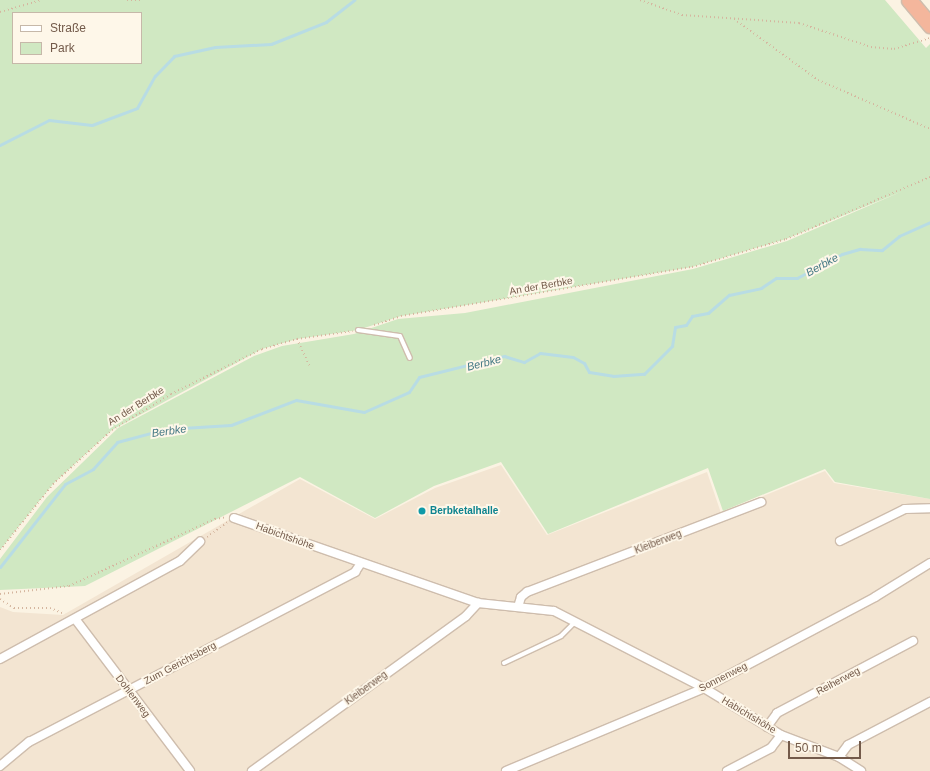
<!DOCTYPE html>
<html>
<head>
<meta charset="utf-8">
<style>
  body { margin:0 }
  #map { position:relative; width:930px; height:771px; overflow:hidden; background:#fbf3e3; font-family:Helvetica,sans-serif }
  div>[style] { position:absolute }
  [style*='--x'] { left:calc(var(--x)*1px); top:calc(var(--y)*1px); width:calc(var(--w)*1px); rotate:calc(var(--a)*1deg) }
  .residential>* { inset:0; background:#f3e5d2 }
  .green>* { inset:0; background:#d0e8c2 }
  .stream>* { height:3px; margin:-1.5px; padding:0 1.5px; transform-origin:1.5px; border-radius:1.5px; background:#b8dce4 }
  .path>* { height:2px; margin-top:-1px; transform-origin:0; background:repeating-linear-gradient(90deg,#d5b69f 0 1px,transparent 0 4px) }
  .roads { filter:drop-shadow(1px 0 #cebdad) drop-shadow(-1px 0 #cebdad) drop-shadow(0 1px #cebdad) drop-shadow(0 -1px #cebdad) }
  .service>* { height:4px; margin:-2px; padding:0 2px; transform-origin:2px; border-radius:2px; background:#fff }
  .minor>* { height:8px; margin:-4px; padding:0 4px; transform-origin:4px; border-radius:4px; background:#fff }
  .motorway>* { height:15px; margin:-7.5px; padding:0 7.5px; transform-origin:7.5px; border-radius:7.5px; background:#f4b69c }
  .dots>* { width:11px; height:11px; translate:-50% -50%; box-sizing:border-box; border:2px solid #fef7e9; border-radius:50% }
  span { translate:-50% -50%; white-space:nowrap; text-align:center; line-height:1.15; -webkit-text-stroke:4px #fef7e9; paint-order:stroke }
  .street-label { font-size:10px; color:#735a4a }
  .culture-label { font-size:10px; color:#0d838f; font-weight:700 }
  .left { translate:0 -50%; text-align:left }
  .water-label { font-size:11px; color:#457985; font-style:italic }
  .legend { position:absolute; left:12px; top:12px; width:130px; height:52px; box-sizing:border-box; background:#fef7e9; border:1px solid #c6b8a9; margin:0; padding:5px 7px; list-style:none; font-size:12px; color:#735a4a }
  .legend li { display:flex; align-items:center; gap:8px; height:20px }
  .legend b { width:20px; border:1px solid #c6b8a9 }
  .scale { position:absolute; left:788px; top:741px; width:73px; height:18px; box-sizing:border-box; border:2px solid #735a4a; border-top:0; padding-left:5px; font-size:12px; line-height:14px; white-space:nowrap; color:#735a4a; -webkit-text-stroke:3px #fef7e9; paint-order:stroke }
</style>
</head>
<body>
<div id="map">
  <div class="residential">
    <i style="clip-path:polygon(501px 465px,547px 535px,707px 472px,721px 513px,825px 471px,834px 483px,930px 499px,930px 771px,0 771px,0 607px,13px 612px,63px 615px,300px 479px,375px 519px,435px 488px)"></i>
  </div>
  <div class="green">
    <i style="clip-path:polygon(evenodd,0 0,885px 0,926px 48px,930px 44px,930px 499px,835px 482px,825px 469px,723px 511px,708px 468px,548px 534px,501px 462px,434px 486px,375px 518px,300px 477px,85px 586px,0 590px,0 559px,47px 497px,118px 428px,254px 356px,282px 346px,354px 334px,398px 319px,465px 313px,693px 269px,787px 241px,903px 191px,786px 239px,692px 267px,401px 316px,358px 330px,297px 339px,262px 349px,112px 430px,53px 484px,0 550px,0 0,13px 13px,141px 13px,141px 63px,13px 63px,13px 13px)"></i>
  </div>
  <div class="stream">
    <i style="--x:0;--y:145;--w:55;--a:-27"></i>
    <i style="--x:49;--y:120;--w:43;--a:6.6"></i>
    <i style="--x:92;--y:125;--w:48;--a:-20.7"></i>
    <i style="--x:137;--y:108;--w:37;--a:-61"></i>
    <i style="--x:155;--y:76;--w:28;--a:-46"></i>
    <i style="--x:174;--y:56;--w:42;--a:-12.4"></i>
    <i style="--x:215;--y:47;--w:56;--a:-3.1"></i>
    <i style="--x:271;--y:44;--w:59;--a:-21.8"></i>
    <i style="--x:326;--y:22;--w:36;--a:-38"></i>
    <i style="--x:0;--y:567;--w:105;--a:-51.9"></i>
    <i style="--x:65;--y:484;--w:32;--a:-28"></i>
    <i style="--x:93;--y:469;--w:36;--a:-48"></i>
    <i style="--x:117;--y:442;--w:51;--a:-14.9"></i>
    <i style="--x:166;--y:429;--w:65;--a:-3.5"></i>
    <i style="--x:231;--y:425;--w:70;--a:-21"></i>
    <i style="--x:296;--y:400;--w:69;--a:10"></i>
    <i style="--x:364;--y:412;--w:49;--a:-24"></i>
    <i style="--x:409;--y:392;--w:18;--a:-56"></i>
    <i style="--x:419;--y:377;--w:88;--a:-13.9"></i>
    <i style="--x:504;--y:356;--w:21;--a:17"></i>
    <i style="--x:524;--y:362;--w:18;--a:-29"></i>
    <i style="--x:540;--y:353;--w:33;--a:7"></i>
    <i style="--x:573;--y:357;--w:13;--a:29"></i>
    <i style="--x:584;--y:363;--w:10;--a:61"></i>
    <i style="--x:589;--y:372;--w:24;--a:9"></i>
    <i style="--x:613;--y:376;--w:31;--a:-4"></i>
    <i style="--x:644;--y:374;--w:40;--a:-45"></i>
    <i style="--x:672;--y:346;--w:19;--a:-81"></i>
    <i style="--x:675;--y:327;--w:11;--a:-10"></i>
    <i style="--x:686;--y:325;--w:11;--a:-56"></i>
    <i style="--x:692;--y:316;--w:16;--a:-11"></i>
    <i style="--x:708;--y:313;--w:28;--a:-41"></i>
    <i style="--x:729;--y:295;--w:33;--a:-12"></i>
    <i style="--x:761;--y:288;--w:18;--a:-34"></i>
    <i style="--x:776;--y:278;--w:21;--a:0"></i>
    <i style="--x:797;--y:278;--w:51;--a:-28.1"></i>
    <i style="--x:842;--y:254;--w:19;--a:-16"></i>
    <i style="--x:860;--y:249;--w:22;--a:3"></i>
    <i style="--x:882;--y:250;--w:22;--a:-39"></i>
    <i style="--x:899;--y:236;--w:34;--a:-24"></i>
  </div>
  <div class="path">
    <i style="--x:127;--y:0;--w:16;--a:0"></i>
    <i style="--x:640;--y:0;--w:45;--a:19.7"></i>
    <i style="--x:682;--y:15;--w:117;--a:3.9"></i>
    <i style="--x:799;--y:23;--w:76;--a:18.4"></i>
    <i style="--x:871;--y:47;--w:23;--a:5"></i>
    <i style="--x:894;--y:49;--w:38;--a:-17"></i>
    <i style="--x:0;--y:12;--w:43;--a:-16.3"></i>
    <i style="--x:734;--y:19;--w:104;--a:36"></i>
    <i style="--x:818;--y:80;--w:122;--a:23.6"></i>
    <i style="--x:374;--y:325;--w:28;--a:-18"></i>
    <i style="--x:401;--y:316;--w:295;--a:-9.6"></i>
    <i style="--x:692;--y:267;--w:98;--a:-16.6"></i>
    <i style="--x:786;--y:239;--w:157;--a:-23.3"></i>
    <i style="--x:297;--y:339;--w:29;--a:65"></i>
    <i style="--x:207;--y:537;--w:26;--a:-36"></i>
    <i style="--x:0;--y:550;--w:85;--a:-51.2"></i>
    <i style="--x:53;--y:484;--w:80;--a:-42.5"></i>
    <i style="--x:112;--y:430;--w:69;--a:-31.4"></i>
    <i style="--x:171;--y:394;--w:102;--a:-26.3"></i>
    <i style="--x:262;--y:349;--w:36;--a:-16"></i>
    <i style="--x:297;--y:339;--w:56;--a:-8.3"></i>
    <i style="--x:0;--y:594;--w:69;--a:-6.6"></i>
    <i style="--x:69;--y:586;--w:161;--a:-24.7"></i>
    <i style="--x:215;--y:519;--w:12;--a:-9"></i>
    <i style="--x:0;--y:599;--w:17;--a:33"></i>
    <i style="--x:14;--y:608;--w:36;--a:0"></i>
    <i style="--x:50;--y:608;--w:16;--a:22"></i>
  </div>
  <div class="roads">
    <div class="service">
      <i style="--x:358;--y:330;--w:42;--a:8.1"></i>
      <i style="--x:400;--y:336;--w:24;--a:66"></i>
      <i style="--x:504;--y:663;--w:63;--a:-25.3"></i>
      <i style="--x:561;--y:636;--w:20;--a:-45"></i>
    </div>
    <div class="minor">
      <i style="--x:234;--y:518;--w:258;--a:19.2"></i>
      <i style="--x:478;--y:603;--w:76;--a:6"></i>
      <i style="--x:554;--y:611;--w:169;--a:27.2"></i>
      <i style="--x:704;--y:688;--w:90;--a:31.4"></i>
      <i style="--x:781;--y:735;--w:62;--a:20.8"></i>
      <i style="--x:839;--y:757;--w:26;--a:32"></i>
      <i style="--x:840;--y:541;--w:72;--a:-26.2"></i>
      <i style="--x:905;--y:509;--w:25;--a:-2"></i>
      <i style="--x:518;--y:607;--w:10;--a:-73"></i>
      <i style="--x:521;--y:597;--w:8;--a:-40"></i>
      <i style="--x:527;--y:592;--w:251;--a:-21"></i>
      <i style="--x:76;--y:620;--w:189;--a:52.9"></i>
      <i style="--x:0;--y:659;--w:205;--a:-28.6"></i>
      <i style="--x:180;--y:561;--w:28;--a:-44"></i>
      <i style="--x:767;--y:727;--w:17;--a:-54"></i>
      <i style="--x:777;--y:713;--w:154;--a:-27.9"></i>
      <i style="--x:839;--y:757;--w:15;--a:-53"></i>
      <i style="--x:848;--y:745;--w:93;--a:-27.7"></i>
      <i style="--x:0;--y:766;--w:38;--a:-40"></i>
      <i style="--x:29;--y:742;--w:368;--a:-27.5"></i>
      <i style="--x:355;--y:572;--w:11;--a:-56"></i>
      <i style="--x:252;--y:771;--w:264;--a:-35.9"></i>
      <i style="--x:466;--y:616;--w:18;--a:-47"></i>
      <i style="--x:506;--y:771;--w:215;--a:-22.7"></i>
      <i style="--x:704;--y:688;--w:194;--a:-28"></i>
      <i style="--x:875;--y:597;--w:65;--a:-31.7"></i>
      <i style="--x:727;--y:771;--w:50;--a:-27.6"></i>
      <i style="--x:771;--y:748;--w:16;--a:-52"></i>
    </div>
    <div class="motorway">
      <i style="--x:909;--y:0;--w:33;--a:50"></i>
    </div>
  </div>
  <div class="dots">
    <i style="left:422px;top:511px;background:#0f9aa8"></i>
  </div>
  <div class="street-label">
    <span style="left:541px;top:286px;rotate:-10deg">An der Berbke</span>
    <span style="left:136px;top:406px;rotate:-32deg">An der Berbke</span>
    <span style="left:285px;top:536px;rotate:20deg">Habichtshöhe</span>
    <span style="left:658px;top:542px;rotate:-21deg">Kleiberweg</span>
    <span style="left:180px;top:663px;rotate:-28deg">Zum Gerichtsberg</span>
    <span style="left:723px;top:677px;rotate:-27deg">Sonnenweg</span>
    <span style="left:838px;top:681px;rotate:-28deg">Reiherweg</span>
    <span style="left:366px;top:688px;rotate:-36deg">Kleiberweg</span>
    <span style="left:133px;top:696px;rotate:53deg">Dohlenweg</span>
    <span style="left:749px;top:715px;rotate:31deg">Habichtshöhe</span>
  </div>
  <div class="culture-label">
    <span class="left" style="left:430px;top:511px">Berbketalhalle</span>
  </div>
  <div class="water-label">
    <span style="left:822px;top:265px;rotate:-29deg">Berbke</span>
    <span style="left:484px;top:363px;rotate:-14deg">Berbke</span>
    <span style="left:169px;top:431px;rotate:-8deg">Berbke</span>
  </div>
  <ul class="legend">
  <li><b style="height:5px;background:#fff"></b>Straße</li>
  <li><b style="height:11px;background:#d0e8c2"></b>Park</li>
  </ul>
  <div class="scale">50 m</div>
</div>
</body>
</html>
